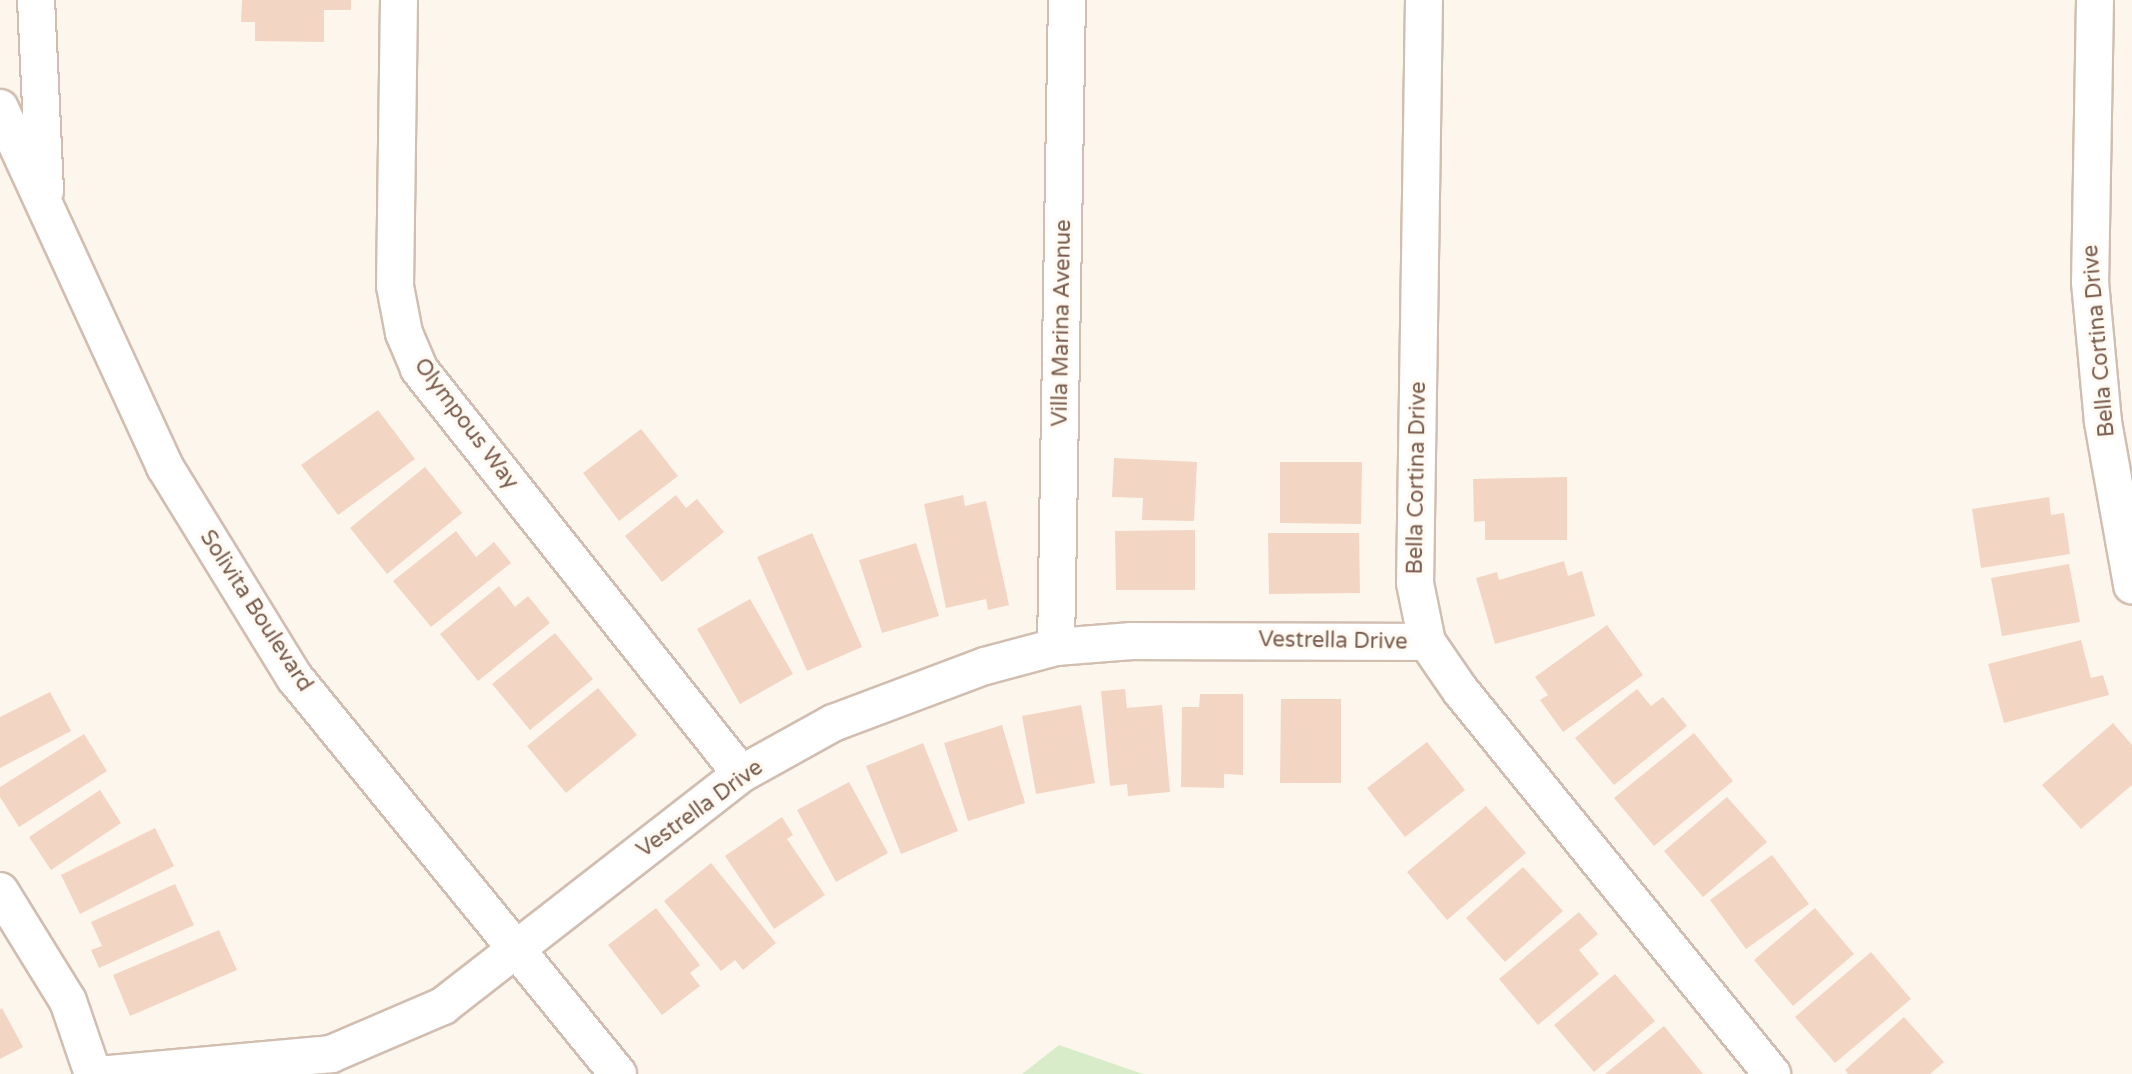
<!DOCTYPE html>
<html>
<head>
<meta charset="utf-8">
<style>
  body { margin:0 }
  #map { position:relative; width:2132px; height:1074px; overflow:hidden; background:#fdf6ec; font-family:"Varela Round",sans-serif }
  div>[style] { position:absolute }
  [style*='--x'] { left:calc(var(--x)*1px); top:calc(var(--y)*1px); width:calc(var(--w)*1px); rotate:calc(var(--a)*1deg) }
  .green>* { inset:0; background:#d8ecc9 }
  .building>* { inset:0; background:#f3d5c3 }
  .roads { filter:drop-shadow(2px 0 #d1beb0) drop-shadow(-2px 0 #d1beb0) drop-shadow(0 2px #d1beb0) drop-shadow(0 -2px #d1beb0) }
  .minor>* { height:36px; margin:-18px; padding:0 18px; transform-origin:18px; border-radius:18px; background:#fff }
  span { translate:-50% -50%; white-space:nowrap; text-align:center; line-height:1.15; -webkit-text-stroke:7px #fffaf3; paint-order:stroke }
  .street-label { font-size:22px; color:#7a5c4d }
</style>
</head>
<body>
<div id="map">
  <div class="green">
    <i style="clip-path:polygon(1059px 1045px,1143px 1074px,1022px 1074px)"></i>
  </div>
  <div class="building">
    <i style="clip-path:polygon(242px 0,351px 0,351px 10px,324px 10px,324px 42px,255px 41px,255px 22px,241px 22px)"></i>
    <i style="clip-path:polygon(378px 410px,415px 459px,338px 515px,301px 465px)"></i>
    <i style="clip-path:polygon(641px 429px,678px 476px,619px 521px,583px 473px)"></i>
    <i style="clip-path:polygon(1114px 458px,1197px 462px,1194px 521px,1142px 520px,1143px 498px,1112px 497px)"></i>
    <i style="clip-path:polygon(1280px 462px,1362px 462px,1361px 524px,1280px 523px)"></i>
    <i style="clip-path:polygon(425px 467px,462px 513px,387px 574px,350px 528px)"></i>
    <i style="clip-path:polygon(1567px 477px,1567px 540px,1485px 540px,1485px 521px,1474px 522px,1473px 479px)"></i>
    <i style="clip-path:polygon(676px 495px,686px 508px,697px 499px,724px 532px,662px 582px,625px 536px)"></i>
    <i style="clip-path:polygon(963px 495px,965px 506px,986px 501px,1009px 605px,988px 610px,986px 599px,946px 608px,924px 504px)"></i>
    <i style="clip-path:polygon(2049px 497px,2051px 515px,2064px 513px,2070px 554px,1981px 568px,1972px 509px)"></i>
    <i style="clip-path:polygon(1195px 530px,1195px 590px,1116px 590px,1115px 531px)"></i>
    <i style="clip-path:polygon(456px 531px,476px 557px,494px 542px,511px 563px,431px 627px,393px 581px)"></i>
    <i style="clip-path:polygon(812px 533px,862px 647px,807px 671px,757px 557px)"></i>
    <i style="clip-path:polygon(1268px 533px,1359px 533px,1360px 593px,1269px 594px)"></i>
    <i style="clip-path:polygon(916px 543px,939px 616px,882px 633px,859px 560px)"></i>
    <i style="clip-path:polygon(1564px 561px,1568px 576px,1582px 571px,1595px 616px,1495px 644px,1476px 578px,1497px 572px,1499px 580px)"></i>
    <i style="clip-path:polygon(2069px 564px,2080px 622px,2002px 636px,1991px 578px)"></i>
    <i style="clip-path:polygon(499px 586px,515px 607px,528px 596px,550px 623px,478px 681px,440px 634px)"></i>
    <i style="clip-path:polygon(750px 599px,793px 674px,740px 704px,697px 629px)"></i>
    <i style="clip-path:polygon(1607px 625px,1643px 675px,1563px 732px,1540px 700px,1548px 695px,1535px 677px)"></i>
    <i style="clip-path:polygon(555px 633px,593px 679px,530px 730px,492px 684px)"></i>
    <i style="clip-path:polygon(2081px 640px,2091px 678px,2103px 675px,2109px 695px,2004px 723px,1988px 664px)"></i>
    <i style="clip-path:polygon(598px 688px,637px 735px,566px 793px,527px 746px)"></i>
    <i style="clip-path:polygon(1125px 689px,1127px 708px,1162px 705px,1170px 792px,1128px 796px,1127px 784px,1110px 786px,1101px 691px)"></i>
    <i style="clip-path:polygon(1637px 689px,1651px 706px,1663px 697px,1687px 726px,1614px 785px,1575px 738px)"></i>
    <i style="clip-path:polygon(50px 692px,71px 731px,0 768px,0 717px)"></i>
    <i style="clip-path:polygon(1200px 694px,1243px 694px,1243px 775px,1224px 774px,1224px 788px,1181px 787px,1182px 707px,1199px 707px)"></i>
    <i style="clip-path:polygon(1281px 699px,1341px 699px,1341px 783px,1280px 783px)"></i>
    <i style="clip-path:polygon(1081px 705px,1095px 783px,1036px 794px,1022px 716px)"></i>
    <i style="clip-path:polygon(2113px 723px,2132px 745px,2132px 785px,2081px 829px,2042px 785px)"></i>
    <i style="clip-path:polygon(1002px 725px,1025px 803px,968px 821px,944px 743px)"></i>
    <i style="clip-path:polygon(1694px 733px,1733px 781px,1654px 846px,1614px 798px)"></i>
    <i style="clip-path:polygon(84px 734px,107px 771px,19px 827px,0 797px,0 787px)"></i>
    <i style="clip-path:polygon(1427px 742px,1465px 790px,1405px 837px,1367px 788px)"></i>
    <i style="clip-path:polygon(923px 743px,958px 831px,901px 854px,866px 766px)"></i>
    <i style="clip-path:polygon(849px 782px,888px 853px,836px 882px,797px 810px)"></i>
    <i style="clip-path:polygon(100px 790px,121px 823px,51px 870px,29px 837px)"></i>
    <i style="clip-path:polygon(1727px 797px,1767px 842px,1703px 897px,1664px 851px)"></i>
    <i style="clip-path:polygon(1486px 806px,1526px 853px,1447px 920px,1407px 872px)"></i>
    <i style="clip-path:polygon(782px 817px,793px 835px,787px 839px,825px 895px,774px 929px,725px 856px)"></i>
    <i style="clip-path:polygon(155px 828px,174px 866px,80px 914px,61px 875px)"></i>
    <i style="clip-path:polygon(1772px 855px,1809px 904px,1746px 949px,1710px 900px)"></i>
    <i style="clip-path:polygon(711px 863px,776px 943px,743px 970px,735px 960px,721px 971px,664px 901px)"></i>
    <i style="clip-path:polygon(1523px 867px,1563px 911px,1505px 962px,1466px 918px)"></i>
    <i style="clip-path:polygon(175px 884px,194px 925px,99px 968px,91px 950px,102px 946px,91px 922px)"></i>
    <i style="clip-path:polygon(656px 908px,700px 965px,690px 973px,700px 986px,662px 1015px,608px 945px)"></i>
    <i style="clip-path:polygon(1815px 908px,1854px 954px,1793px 1006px,1754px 960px)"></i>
    <i style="clip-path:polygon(1579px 912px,1598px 934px,1579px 950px,1599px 974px,1538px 1025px,1499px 979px)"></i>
    <i style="clip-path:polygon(219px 930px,237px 970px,130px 1016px,113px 975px)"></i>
    <i style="clip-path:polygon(1871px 952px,1911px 999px,1835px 1063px,1795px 1017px)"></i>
    <i style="clip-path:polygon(1615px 974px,1655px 1021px,1594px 1072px,1554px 1025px)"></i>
    <i style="clip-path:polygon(2px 1008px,23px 1047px,0 1059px,0 1009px)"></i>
    <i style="clip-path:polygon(1904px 1017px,1944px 1062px,1930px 1074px,1848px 1074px,1845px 1070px)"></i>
    <i style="clip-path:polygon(1664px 1026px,1703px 1074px,1605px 1074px)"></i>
  </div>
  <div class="roads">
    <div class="minor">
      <i style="--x:36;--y:0;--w:191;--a:87.3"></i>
      <i style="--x:399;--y:0;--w:286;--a:90.8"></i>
      <i style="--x:395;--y:286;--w:48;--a:79.2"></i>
      <i style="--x:404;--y:333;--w:39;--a:67"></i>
      <i style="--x:419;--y:369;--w:517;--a:51.51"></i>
      <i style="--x:1424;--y:0;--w:583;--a:90.88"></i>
      <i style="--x:1415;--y:583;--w:60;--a:78.5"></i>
      <i style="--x:1427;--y:642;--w:58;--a:55.5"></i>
      <i style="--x:1460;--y:690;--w:495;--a:50.9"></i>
      <i style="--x:2095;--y:0;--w:282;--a:91"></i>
      <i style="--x:2090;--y:282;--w:141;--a:84.7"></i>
      <i style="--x:2103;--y:422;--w:166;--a:79.9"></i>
      <i style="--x:0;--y:108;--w:395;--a:65.3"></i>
      <i style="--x:165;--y:467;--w:248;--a:58.4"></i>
      <i style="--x:295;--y:678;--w:511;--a:50.8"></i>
      <i style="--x:1056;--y:647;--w:647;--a:-89.03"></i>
      <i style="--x:0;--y:891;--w:129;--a:58.3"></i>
      <i style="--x:68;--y:1001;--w:77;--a:71.1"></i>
      <i style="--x:108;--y:1074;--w:224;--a:-5.1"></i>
      <i style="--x:331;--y:1054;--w:122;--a:-23.2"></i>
      <i style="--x:443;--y:1006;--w:378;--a:-37.9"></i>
      <i style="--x:741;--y:774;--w:105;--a:-29"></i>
      <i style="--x:833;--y:723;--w:162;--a:-20.6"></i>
      <i style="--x:985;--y:666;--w:73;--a:-15"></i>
      <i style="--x:1056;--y:647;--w:76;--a:-4.5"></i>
      <i style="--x:1132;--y:641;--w:295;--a:0.2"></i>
    </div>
  </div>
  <div class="street-label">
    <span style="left:1062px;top:323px;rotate:-89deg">Villa Marina Avenue</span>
    <span style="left:2099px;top:341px;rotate:-95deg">Bella Cortina Drive</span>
    <span style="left:466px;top:424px;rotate:53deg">Olympous Way</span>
    <span style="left:1417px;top:478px;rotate:-89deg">Bella Cortina Drive</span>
    <span style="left:256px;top:611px;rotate:57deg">Solivita Boulevard</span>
    <span style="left:1333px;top:641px;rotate:1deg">Vestrella Drive</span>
    <span style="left:700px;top:809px;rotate:-36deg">Vestrella Drive</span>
  </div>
</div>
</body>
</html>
